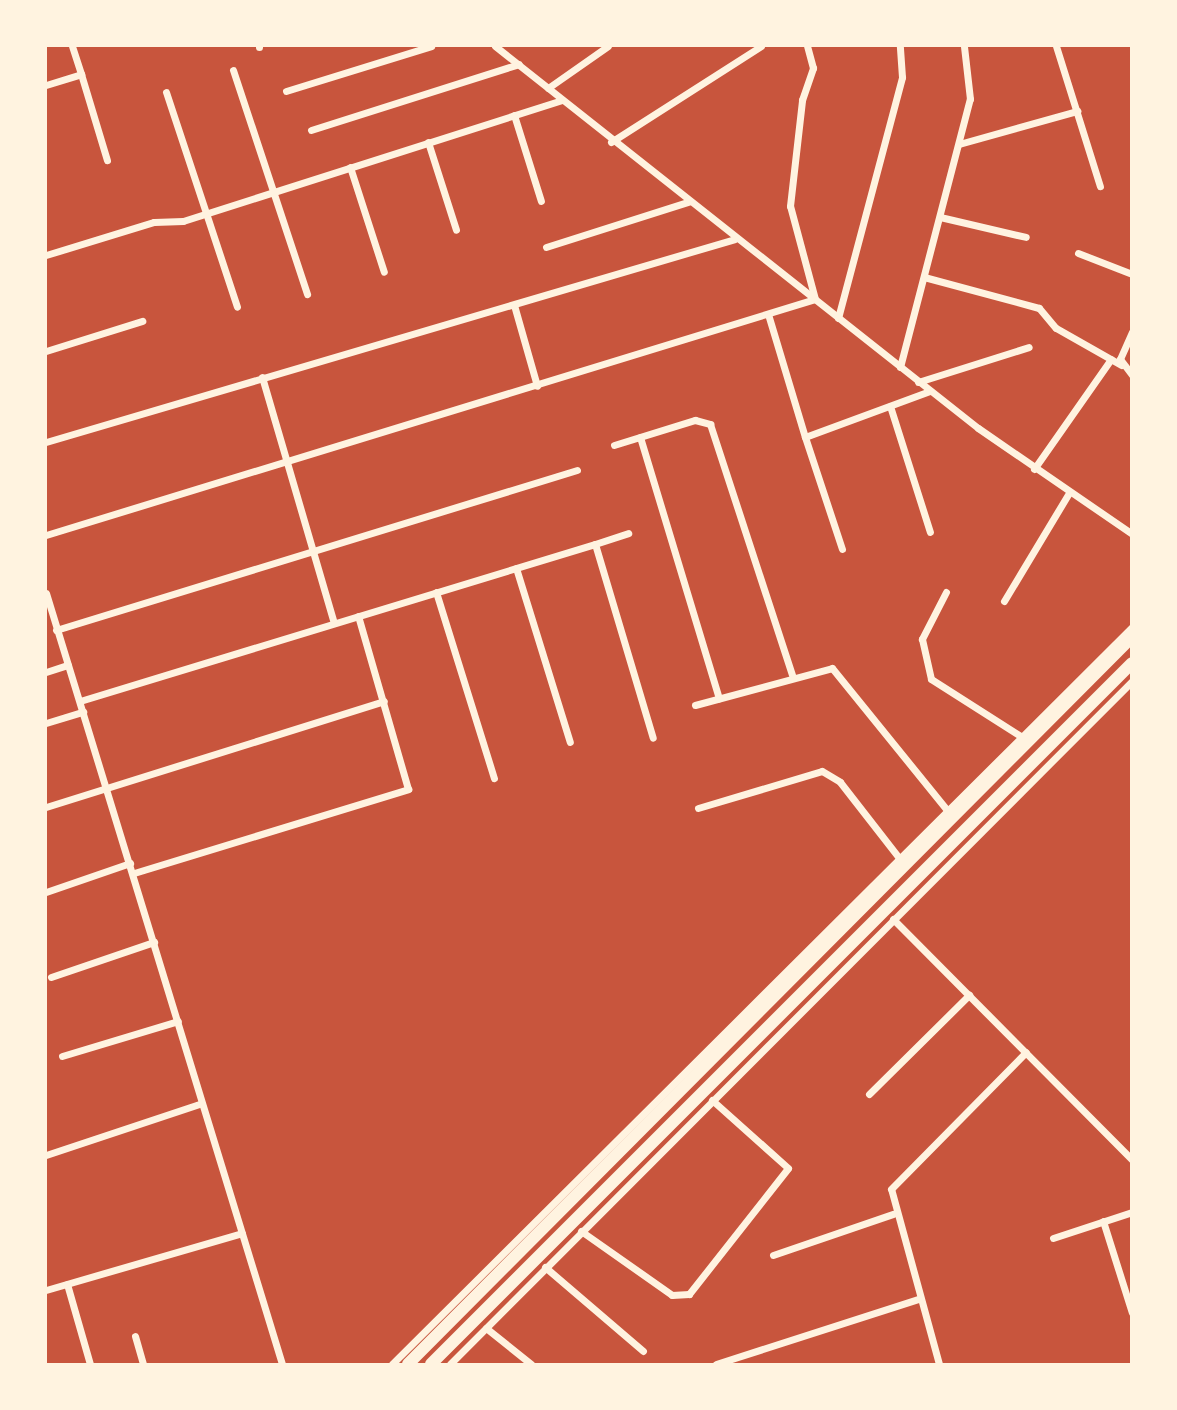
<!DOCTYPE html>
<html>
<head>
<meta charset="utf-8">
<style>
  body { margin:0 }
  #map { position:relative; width:1177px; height:1410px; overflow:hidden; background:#c8553d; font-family:Arial,sans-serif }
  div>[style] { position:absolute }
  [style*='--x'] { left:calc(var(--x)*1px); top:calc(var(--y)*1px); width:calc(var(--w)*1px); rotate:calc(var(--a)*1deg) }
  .minor>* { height:7px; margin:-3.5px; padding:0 3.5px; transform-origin:3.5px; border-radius:3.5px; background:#fff3e0 }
  .trunk>* { height:12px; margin:-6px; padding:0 6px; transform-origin:6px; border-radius:6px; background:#fff3e0 }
  span { translate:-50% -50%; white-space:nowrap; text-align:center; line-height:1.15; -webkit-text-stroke:5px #fff3e0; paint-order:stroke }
  .frame { position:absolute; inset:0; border:47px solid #fff3e0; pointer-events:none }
</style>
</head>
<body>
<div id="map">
  <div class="minor">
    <i style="--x:72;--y:46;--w:29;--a:72"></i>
    <i style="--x:259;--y:46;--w:1;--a:90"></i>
    <i style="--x:495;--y:46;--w:616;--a:38.34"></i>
    <i style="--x:978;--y:428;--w:187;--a:34.5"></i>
    <i style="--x:1056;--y:46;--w:147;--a:72.6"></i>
    <i style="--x:233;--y:70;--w:236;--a:71.7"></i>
    <i style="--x:46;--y:85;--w:37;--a:-17"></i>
    <i style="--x:81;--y:74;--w:90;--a:73.2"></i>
    <i style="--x:548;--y:88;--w:73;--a:-35"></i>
    <i style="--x:286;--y:91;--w:152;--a:-17.2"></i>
    <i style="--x:166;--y:92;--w:226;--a:71.7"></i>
    <i style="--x:514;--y:115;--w:90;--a:72.6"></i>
    <i style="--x:311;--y:130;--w:218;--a:-17.6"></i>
    <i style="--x:428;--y:142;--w:92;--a:72.3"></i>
    <i style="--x:611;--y:142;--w:178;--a:-32.6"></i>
    <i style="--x:959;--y:144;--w:123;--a:-15.6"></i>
    <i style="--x:350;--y:167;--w:110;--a:72.1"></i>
    <i style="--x:940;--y:217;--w:88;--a:13.1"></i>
    <i style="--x:546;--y:247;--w:149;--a:-17.6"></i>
    <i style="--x:1078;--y:253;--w:58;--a:21.3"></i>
    <i style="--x:46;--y:255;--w:113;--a:-17"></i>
    <i style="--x:154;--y:222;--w:29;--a:-2"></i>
    <i style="--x:183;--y:221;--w:398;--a:-17.7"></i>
    <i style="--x:924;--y:277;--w:119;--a:15.1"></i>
    <i style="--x:1039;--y:308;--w:26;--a:50"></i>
    <i style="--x:1056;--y:328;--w:75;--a:29.6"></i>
    <i style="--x:514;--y:305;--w:84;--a:74.1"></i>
    <i style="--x:768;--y:314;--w:128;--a:73.3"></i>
    <i style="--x:838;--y:318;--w:249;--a:-75.1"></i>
    <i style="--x:902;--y:77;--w:31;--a:-94"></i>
    <i style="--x:1132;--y:332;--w:30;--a:114"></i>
    <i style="--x:1120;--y:359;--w:20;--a:53"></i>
    <i style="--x:46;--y:351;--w:101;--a:-17.4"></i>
    <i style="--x:900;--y:367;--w:277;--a:-75.4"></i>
    <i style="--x:970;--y:99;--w:53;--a:-96.5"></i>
    <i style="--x:262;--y:377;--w:256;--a:73.7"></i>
    <i style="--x:918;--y:382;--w:116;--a:-17.5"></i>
    <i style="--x:890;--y:406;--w:132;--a:72.4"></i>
    <i style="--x:640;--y:437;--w:273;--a:73.2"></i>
    <i style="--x:46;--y:442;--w:718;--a:-16.42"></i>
    <i style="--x:614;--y:445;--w:85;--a:-17.2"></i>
    <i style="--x:695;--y:420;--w:16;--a:15"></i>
    <i style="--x:710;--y:424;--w:264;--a:71.9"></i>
    <i style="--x:1034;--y:469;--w:134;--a:-55"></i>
    <i style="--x:46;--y:535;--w:804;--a:-17.06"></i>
    <i style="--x:815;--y:299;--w:96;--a:-105"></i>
    <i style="--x:790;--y:206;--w:107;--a:-83.5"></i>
    <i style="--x:802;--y:100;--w:34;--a:-71"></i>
    <i style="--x:813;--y:68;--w:23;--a:-105"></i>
    <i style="--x:595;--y:544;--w:35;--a:-18"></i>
    <i style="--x:842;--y:549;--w:118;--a:-108.3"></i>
    <i style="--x:805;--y:437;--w:133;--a:-20.2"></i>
    <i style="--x:516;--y:568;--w:182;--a:72.8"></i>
    <i style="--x:436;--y:592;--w:195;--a:72.7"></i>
    <i style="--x:946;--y:592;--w:53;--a:117.1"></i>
    <i style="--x:922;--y:639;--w:41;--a:77.3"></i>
    <i style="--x:931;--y:679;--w:108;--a:32.5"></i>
    <i style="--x:46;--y:593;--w:806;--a:72.98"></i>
    <i style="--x:1004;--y:601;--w:126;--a:-59"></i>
    <i style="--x:56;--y:630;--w:545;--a:-17.07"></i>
    <i style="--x:46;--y:672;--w:23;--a:-18"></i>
    <i style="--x:80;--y:701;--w:538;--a:-16.95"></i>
    <i style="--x:595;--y:544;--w:202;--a:73.4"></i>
    <i style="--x:695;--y:705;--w:142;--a:-15.1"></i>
    <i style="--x:832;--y:668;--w:184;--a:51"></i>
    <i style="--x:46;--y:723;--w:39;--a:-17"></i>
    <i style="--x:46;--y:807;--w:354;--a:-17.4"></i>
    <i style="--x:698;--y:808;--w:129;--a:-16.6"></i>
    <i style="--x:822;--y:771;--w:21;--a:31"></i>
    <i style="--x:840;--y:782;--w:98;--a:52.1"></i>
    <i style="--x:134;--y:873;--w:287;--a:-17"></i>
    <i style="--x:408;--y:789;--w:180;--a:-106.1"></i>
    <i style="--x:46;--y:892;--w:89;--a:-19"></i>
    <i style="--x:893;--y:919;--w:339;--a:45.2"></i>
    <i style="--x:51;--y:977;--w:109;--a:-18.8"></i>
    <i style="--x:62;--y:1056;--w:121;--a:-16.8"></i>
    <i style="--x:869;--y:1094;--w:141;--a:-44.7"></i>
    <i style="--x:46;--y:1155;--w:164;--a:-18.4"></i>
    <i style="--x:1103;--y:1221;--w:96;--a:72.5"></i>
    <i style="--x:581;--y:1231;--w:111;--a:35.1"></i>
    <i style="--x:672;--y:1295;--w:17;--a:-3"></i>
    <i style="--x:689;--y:1294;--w:160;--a:-51.8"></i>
    <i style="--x:788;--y:1168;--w:102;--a:-138.2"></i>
    <i style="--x:1053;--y:1238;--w:83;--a:-18.2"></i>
    <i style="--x:773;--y:1255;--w:127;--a:-18.9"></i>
    <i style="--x:545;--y:1267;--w:129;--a:40.6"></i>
    <i style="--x:67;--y:1284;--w:83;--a:74"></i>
    <i style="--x:46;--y:1290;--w:204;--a:-16.2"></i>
    <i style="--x:486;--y:1328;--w:58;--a:38.7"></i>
    <i style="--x:135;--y:1336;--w:29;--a:74"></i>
    <i style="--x:392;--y:1364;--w:1044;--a:-44.88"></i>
    <i style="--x:450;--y:1364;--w:965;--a:-45.04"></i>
    <i style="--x:716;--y:1364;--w:212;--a:-17.8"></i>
    <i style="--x:939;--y:1364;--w:181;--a:-105.3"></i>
    <i style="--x:891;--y:1189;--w:192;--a:-45.4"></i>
  </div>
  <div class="trunk">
    <i style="--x:408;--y:1364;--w:1026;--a:-45.12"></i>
    <i style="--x:431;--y:1364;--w:991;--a:-45"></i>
  </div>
  <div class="frame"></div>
</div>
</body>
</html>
